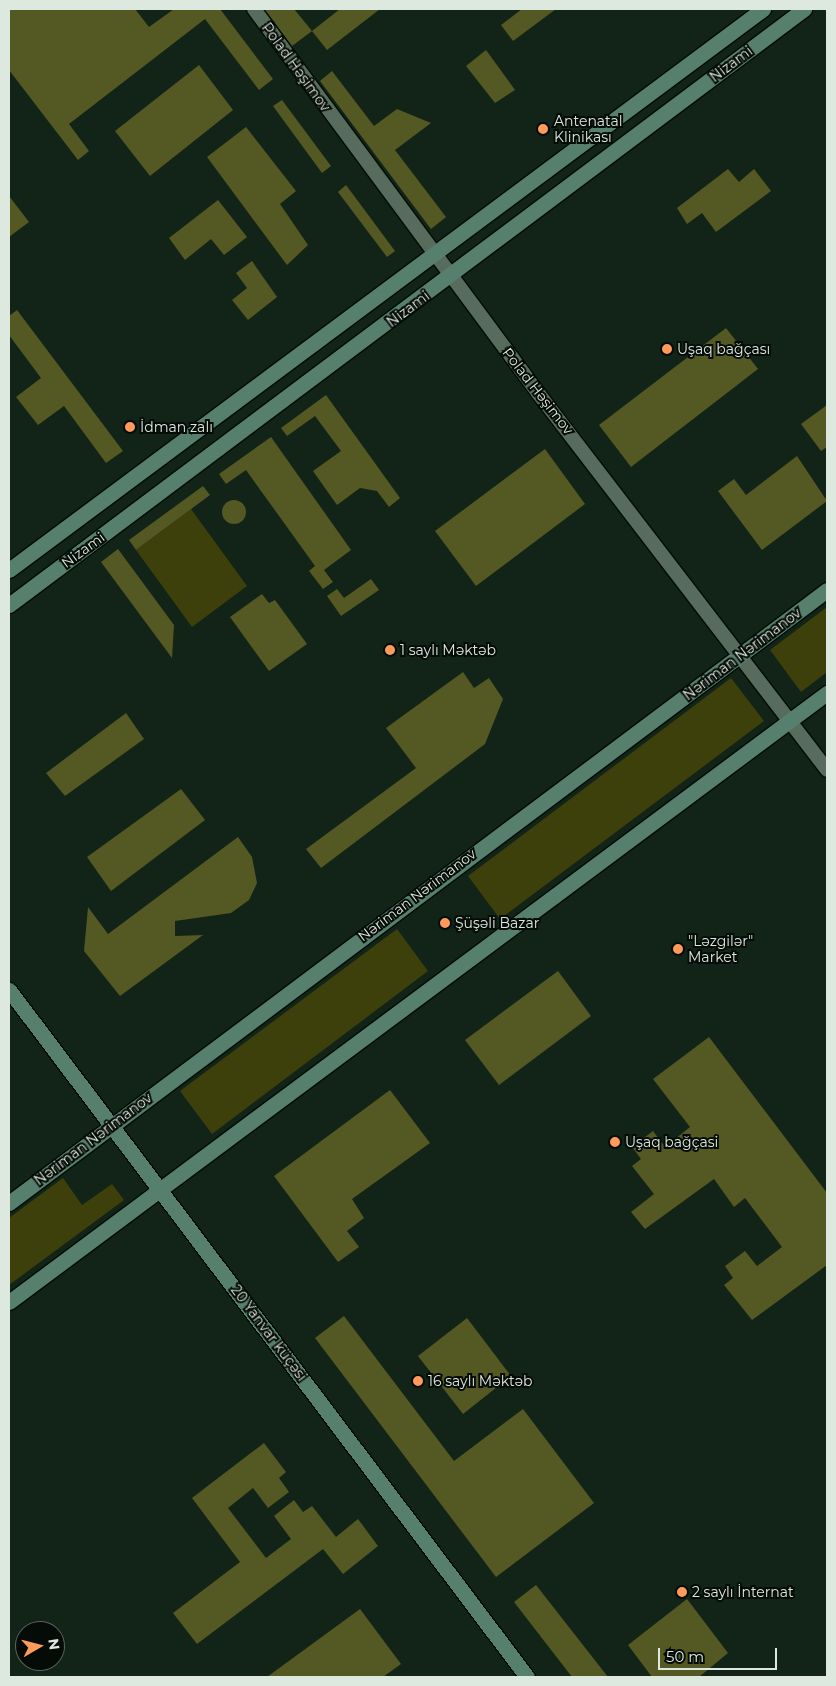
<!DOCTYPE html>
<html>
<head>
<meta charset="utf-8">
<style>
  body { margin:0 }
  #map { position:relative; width:836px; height:1686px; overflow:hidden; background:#122418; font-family:Montserrat,sans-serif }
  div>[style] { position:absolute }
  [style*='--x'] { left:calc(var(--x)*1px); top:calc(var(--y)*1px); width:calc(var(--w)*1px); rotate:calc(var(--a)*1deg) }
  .green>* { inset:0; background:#3d400a }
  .forest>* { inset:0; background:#545822 }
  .round { border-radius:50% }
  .roads { filter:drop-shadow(1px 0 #010d04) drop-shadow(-1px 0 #010d04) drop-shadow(0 1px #010d04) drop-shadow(0 -1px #010d04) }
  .street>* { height:14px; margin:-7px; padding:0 7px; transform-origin:7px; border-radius:7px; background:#586c5d }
  .secondary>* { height:15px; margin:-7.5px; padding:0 7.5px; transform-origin:7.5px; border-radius:7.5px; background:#567f6d }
  .dots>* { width:14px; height:14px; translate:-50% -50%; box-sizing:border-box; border:2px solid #050b06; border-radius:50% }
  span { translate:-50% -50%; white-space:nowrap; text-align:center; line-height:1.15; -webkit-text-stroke:4px #050b06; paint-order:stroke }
  .street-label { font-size:14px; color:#dde8df }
  .poi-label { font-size:14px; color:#dde8df }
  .left { translate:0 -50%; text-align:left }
  .frame { position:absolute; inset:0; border:10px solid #dde8df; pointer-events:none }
  .north { position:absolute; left:15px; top:1621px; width:50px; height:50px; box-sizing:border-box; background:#050b06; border:1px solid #5b635d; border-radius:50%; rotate:82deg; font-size:14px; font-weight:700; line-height:20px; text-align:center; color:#dde8df }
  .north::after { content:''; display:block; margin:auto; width:18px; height:22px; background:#ff9b5a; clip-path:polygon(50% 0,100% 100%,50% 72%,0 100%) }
  .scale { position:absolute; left:658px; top:1648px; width:119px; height:22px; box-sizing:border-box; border:2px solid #dde8df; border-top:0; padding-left:6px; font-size:15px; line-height:18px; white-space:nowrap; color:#dde8df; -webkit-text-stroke:4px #050b06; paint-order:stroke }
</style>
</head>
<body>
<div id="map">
  <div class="green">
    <i style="clip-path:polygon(191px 509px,247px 586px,192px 627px,136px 550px)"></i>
    <i style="clip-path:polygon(827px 607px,827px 672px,801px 692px,770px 650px)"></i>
    <i style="clip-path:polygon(731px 678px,764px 721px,500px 919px,468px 876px)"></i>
    <i style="clip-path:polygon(397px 929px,428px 971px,212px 1134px,180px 1091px)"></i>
    <i style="clip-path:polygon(63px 1178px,82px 1205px,112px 1184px,124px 1200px,9px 1285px,9px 1218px)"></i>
  </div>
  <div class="forest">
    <i style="clip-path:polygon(9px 9px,135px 9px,149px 27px,174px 9px,220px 9px,273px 79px,259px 90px,205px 19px,69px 124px,89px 151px,78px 160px,9px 70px)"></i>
    <i style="clip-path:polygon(264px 9px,294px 9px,312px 31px,340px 9px,380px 9px,327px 50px,312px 31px,292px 46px)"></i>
    <i style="clip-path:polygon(522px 9px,556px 9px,513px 41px,501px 25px)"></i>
    <i style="clip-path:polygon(486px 50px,515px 90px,495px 103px,466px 66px)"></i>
    <i style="clip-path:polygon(199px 65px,233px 110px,150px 176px,115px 131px)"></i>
    <i style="clip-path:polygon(332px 71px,374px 126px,397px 109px,431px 123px,395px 150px,446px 217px,431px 229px,320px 81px)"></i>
    <i style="clip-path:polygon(282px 100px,331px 166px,322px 173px,273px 106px)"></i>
    <i style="clip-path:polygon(246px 127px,296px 191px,280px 204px,308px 245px,287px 265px,207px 157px)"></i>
    <i style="clip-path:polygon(728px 169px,739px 182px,754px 169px,771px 191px,716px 232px,702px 213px,687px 224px,677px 208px)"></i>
    <i style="clip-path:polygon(346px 185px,395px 251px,387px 257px,338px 192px)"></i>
    <i style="clip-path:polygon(9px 196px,29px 222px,9px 237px)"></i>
    <i style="clip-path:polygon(218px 200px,247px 237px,224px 255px,211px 239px,185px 260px,169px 238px)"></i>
    <i style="clip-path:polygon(252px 261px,277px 297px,248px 320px,232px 300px,247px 288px,236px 273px)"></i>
    <i style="clip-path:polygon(17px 310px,123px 451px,106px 463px,64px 406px,38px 425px,16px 397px,41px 378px,9px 335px,9px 316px)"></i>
    <i style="clip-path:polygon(726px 328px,758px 369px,631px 467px,599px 425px)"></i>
    <i style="clip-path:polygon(326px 395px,400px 498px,389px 507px,377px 491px,360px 488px,337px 505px,313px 471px,341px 451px,315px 416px,287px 436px,281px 428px)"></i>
    <i style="clip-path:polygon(827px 405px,827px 447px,821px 451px,801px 424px)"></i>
    <i style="clip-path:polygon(271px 437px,351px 550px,324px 570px,333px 582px,323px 589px,309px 571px,315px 566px,246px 470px,226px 484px,219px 474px)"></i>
    <i style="clip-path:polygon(545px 449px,585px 504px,476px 586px,435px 531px)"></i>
    <i style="clip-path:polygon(797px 456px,827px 501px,762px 550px,718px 491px,734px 479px,746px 495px)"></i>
    <i style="clip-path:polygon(203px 486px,210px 495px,136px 550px,129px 540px)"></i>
    <i class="round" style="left:222px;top:500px;width:24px;height:24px"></i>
    <i style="clip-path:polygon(118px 549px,174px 625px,172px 658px,101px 562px)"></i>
    <i style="clip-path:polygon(371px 579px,379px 590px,341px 616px,327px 596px,337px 589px,344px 598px)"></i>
    <i style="clip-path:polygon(262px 594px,269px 603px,275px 600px,307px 644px,269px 671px,230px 617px)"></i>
    <i style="clip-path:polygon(463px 672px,474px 688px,489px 678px,503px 699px,485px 744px,321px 868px,306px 849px,416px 768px,386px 728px)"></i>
    <i style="clip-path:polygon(126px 713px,144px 739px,65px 796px,46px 773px)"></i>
    <i style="clip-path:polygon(181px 789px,205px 820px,111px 891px,87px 857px)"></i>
    <i style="clip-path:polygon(238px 837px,252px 857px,257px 883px,249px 900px,231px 913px,175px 921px,175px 936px,203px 935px,120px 996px,84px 951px,88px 907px,108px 934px)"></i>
    <i style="clip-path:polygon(558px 971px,591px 1016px,499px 1085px,465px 1040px)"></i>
    <i style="clip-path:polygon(709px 1037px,827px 1193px,827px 1265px,752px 1320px,724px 1285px,733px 1278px,725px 1266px,745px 1251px,757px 1266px,782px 1247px,745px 1198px,734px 1207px,714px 1179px,645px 1229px,631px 1212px,654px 1194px,632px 1166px,641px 1159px,632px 1147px,653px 1131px,665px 1147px,690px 1127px,653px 1079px)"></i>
    <i style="clip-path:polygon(390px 1090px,430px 1143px,352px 1199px,364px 1218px,347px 1231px,359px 1247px,338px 1262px,274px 1176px)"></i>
    <i style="clip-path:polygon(344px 1316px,454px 1461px,523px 1409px,594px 1503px,496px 1577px,315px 1338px)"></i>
    <i style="clip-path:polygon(467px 1318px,511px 1376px,463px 1414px,418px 1356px)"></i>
    <i style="clip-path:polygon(264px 1443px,286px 1472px,279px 1478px,289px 1492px,268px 1508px,253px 1488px,228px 1508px,266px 1558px,291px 1539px,274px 1516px,294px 1500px,303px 1512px,312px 1506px,336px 1537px,358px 1519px,378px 1546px,343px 1574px,323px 1549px,197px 1644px,173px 1613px,240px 1562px,192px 1498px)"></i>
    <i style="clip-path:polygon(536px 1585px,608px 1677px,572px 1677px,514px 1602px)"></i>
    <i style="clip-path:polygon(687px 1599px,728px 1653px,699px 1677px,652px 1677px,628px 1645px)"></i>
    <i style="clip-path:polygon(360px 1609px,401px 1664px,383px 1677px,267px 1677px)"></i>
  </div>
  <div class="roads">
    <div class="street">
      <i style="--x:254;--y:9;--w:478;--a:53.5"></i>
      <i style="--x:538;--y:393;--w:475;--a:52.5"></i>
    </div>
    <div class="secondary">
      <i style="--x:9;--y:570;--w:940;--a:-36.65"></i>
      <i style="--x:9;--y:605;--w:994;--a:-36.86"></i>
      <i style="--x:9;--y:990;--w:860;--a:52.98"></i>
      <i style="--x:9;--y:1203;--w:1022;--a:-36.85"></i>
      <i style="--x:9;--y:1302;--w:1020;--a:-36.67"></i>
    </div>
  </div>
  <div class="dots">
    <i style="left:543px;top:129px;background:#ff9b5a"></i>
    <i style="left:667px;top:349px;background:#ff9b5a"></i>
    <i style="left:130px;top:427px;background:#ff9b5a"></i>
    <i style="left:390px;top:650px;background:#ff9b5a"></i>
    <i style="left:445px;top:923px;background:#ff9b5a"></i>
    <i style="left:678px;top:949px;background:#ff9b5a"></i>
    <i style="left:615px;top:1142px;background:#ff9b5a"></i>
    <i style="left:418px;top:1381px;background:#ff9b5a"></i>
    <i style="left:682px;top:1592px;background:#ff9b5a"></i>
  </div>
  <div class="street-label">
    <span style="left:731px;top:64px;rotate:-37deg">Nizami</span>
    <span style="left:296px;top:67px;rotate:54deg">Polad Həşimov</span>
    <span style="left:408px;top:309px;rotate:-37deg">Nizami</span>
    <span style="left:538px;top:391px;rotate:52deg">Polad Həşimov</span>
    <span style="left:83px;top:550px;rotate:-36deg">Nizami</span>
    <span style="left:742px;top:654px;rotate:-37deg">Nəriman Nərimanov</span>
    <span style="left:417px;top:895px;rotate:-37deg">Nəriman Nərimanov</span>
    <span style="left:93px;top:1139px;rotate:-37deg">Nəriman Nərimanov</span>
    <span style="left:269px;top:1333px;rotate:53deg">20 Yanvar küçəsi</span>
  </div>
  <div class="poi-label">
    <span class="left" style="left:554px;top:129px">Antenatal<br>Klinikası</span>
    <span class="left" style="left:677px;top:349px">Uşaq bağçası</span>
    <span class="left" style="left:140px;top:427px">İdman zalı</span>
    <span class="left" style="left:400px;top:650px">1 saylı Məktəb</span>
    <span class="left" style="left:455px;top:923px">Şüşəli Bazar</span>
    <span class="left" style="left:688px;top:949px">"Ləzgilər"<br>Market</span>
    <span class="left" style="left:625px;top:1142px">Uşaq bağçasi</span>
    <span class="left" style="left:428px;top:1381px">16 saylı Məktəb</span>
    <span class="left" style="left:692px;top:1592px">2 saylı İnternat</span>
  </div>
  <div class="frame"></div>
  <div class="north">N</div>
  <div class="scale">50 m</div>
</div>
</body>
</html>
